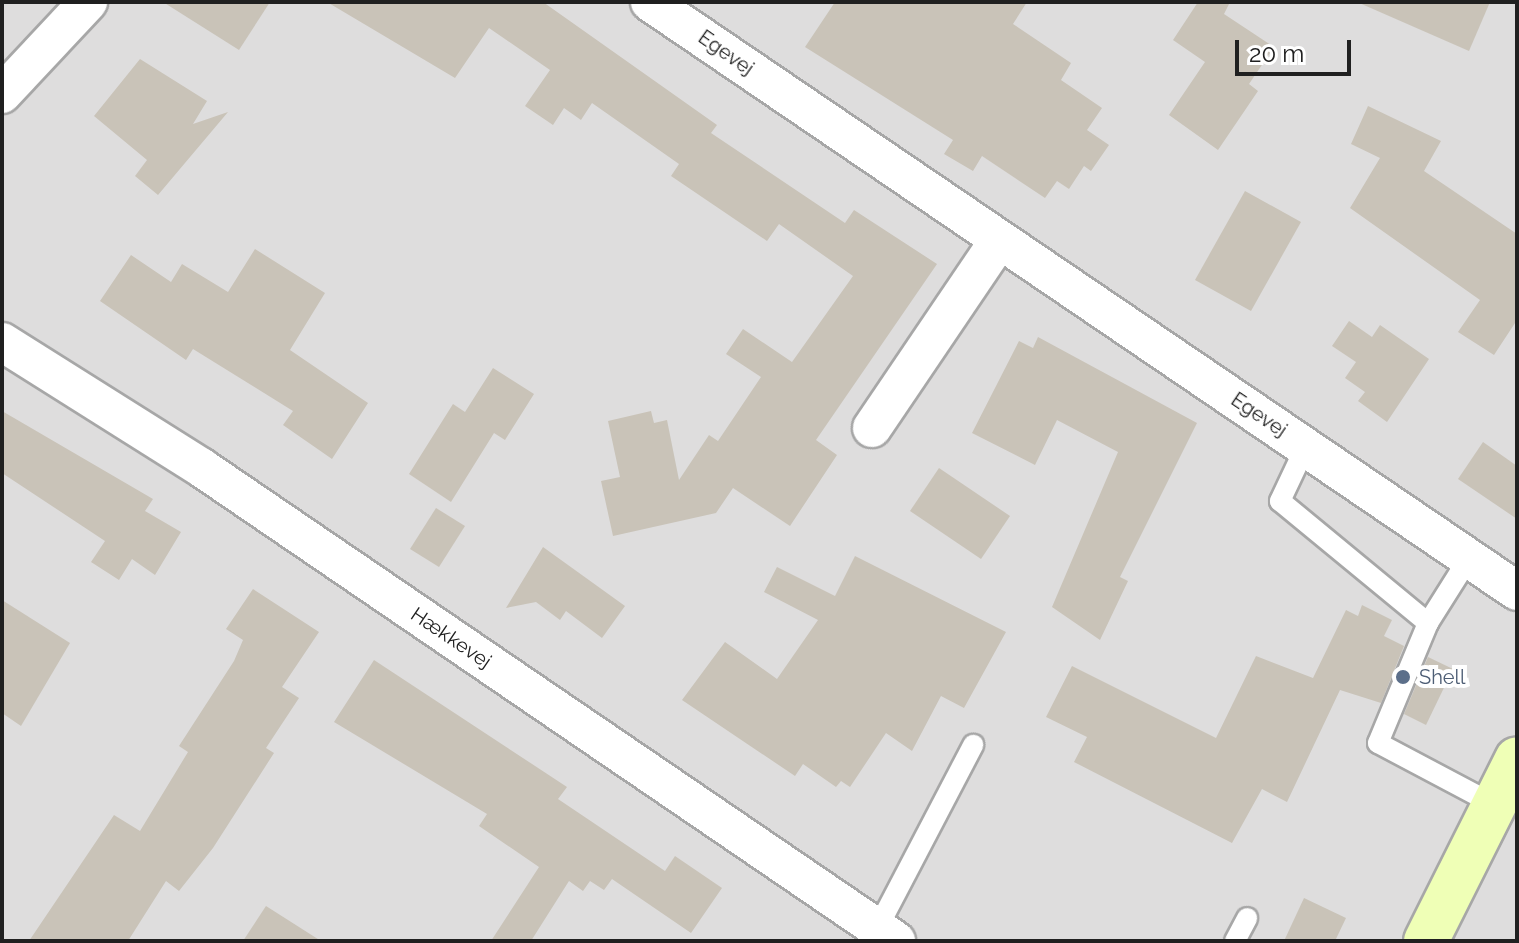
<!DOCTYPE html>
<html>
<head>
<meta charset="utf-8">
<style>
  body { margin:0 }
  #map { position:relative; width:1519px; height:943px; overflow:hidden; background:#f1efe5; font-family:Raleway,sans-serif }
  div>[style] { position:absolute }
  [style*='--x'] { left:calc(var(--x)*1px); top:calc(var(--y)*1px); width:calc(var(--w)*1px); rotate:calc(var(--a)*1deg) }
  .residential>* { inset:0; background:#dedddd }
  .building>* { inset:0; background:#c9c3b8 }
  .roads { filter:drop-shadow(2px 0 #a7a7a7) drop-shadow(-2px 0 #a7a7a7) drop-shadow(0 2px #a7a7a7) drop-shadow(0 -2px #a7a7a7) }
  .service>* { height:20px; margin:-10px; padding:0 10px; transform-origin:10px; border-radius:10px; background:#fff }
  .minor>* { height:38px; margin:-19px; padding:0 19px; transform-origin:19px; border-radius:19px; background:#fff }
  .secondary>* { height:44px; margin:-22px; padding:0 22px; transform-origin:22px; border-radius:22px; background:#efffb6 }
  .dots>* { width:22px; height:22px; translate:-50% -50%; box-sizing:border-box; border:4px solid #fff; border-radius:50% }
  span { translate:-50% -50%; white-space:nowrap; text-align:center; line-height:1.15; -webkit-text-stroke:8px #fff; paint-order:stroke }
  .street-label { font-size:20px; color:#202020 }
  .service-label { font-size:20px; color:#4e5e75 }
  .left { translate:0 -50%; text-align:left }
  .frame { position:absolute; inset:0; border:4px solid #202020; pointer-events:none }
  .scale { position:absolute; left:1235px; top:40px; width:116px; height:36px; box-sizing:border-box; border:4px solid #202020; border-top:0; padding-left:10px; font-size:24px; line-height:28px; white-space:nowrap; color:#202020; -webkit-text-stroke:6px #fff; paint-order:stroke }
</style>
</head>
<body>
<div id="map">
  <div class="residential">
    <i style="clip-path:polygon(2px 2px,1517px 2px,1517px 941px,2px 941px)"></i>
  </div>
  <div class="building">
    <i style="clip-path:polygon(163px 2px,270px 2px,239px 50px)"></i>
    <i style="clip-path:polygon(327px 2px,543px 2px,717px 125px,711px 133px,845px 223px,854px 210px,937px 264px,816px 440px,837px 455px,790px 526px,733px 488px,716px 513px,613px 536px,601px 481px,620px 477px,608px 421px,651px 411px,654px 423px,667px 420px,679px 480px,709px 435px,718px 441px,761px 377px,726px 354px,743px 329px,792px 362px,853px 276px,779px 224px,767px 241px,671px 176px,679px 164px,592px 103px,581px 120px,564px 108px,553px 125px,525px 106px,550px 70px,489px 28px,455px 78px)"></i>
    <i style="clip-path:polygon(835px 2px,1027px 2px,1013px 24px,1071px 63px,1061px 80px,1102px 108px,1087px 130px,1109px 145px,1091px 171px,1084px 166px,1069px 189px,1057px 181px,1045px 198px,982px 156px,973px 171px,944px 154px,953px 140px,805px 47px)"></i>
    <i style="clip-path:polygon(1198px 2px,1230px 2px,1224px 14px,1274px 47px,1249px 84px,1258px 91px,1218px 150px,1169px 115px,1205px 62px,1173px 40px)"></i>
    <i style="clip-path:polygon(1357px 2px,1490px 2px,1469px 51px)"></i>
    <i style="clip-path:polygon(140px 59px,207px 101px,193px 124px,228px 112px,158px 195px,135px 176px,147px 160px,94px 116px)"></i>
    <i style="clip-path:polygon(1368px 106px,1441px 141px,1424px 171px,1517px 234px,1517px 320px,1494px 355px,1458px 332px,1480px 300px,1350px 208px,1380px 158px,1351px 144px)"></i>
    <i style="clip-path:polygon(1245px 191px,1301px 222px,1251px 311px,1195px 280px)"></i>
    <i style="clip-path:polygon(255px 249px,325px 293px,290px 350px,368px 403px,332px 459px,283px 425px,293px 411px,193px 349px,186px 360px,100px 301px,131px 255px,171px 282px,182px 264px,228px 292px)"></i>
    <i style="clip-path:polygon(1349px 321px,1372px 337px,1380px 325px,1429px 359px,1387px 422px,1358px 401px,1365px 392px,1345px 378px,1356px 362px,1332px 346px)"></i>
    <i style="clip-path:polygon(1038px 337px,1197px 423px,1120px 577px,1128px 581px,1100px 640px,1052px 607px,1118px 452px,1057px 420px,1035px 465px,972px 433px,1019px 341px,1033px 348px)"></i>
    <i style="clip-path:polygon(493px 368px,534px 394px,505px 440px,494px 433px,451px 502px,409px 474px,453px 404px,465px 412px)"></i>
    <i style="clip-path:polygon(2px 411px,153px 499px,145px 511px,181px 532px,155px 575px,132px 559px,119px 580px,91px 562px,105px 541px,2px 473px)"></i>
    <i style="clip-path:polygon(1483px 442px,1517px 466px,1517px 519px,1458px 479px)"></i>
    <i style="clip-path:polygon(939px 468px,1010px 516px,981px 559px,910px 511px)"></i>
    <i style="clip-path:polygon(436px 508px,465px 526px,439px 567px,410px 549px)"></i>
    <i style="clip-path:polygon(543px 547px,625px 606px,602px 638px,566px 611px,560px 620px,536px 602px,506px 608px)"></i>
    <i style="clip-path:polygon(855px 556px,1006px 632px,964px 708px,941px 696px,912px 751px,886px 733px,850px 787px,841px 781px,836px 787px,803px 764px,795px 776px,682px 700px,725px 642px,777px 679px,818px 620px,764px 592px,777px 567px,835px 596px)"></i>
    <i style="clip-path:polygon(253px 589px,319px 632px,282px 687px,299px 698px,266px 748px,274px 753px,213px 848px,179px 891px,166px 881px,128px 941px,29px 941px,114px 815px,140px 831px,188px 752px,179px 746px,234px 661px,243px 640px,226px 629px)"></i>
    <i style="clip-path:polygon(2px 600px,70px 643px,21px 726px,2px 713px)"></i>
    <i style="clip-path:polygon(1362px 605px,1392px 620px,1384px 636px,1404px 646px,1381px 703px,1340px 690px,1287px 802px,1262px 789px,1232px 843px,1074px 762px,1087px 737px,1046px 717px,1072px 666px,1216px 738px,1256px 656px,1313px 678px,1346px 610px,1358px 616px)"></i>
    <i style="clip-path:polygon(1428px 657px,1453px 669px,1426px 725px,1404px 714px)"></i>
    <i style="clip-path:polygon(374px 660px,567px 787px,558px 799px,665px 871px,675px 856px,722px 888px,691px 933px,612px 879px,604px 890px,590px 881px,583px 891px,569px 881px,531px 941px,491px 941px,539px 867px,479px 826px,487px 814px,334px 722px)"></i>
    <i style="clip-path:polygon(1304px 898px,1346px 918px,1335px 941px,1284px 941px)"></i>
    <i style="clip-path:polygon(266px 906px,321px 941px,243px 941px)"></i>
  </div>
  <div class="roads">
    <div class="service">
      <i style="--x:1306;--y:446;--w:61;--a:115.3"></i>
      <i style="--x:1280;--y:501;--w:192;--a:39.5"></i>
      <i style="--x:1428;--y:623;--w:130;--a:112.6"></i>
      <i style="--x:1378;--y:743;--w:132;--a:27.9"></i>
      <i style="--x:1428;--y:623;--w:77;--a:-57.8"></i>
      <i style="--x:877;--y:929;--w:208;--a:-62.4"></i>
      <i style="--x:1235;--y:941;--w:26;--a:-62"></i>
    </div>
    <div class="minor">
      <i style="--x:650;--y:2;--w:1048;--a:34.19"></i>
      <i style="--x:2;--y:94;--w:126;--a:-46.9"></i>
      <i style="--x:2;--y:342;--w:236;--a:32.2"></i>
      <i style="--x:202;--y:468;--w:840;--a:34.28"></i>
      <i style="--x:872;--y:428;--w:225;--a:-55.9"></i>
    </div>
    <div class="secondary">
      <i style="--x:1426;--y:941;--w:203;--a:-63.4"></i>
    </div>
  </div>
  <div class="dots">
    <i style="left:1403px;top:677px;background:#5c6f8a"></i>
  </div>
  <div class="street-label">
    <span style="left:726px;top:53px;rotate:35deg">Egevej</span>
    <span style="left:1259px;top:415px;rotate:34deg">Egevej</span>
    <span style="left:451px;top:638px;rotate:34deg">Hækkevej</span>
  </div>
  <div class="service-label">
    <span class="left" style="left:1419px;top:677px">Shell</span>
  </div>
  <div class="frame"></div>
  <div class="scale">20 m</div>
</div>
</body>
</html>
